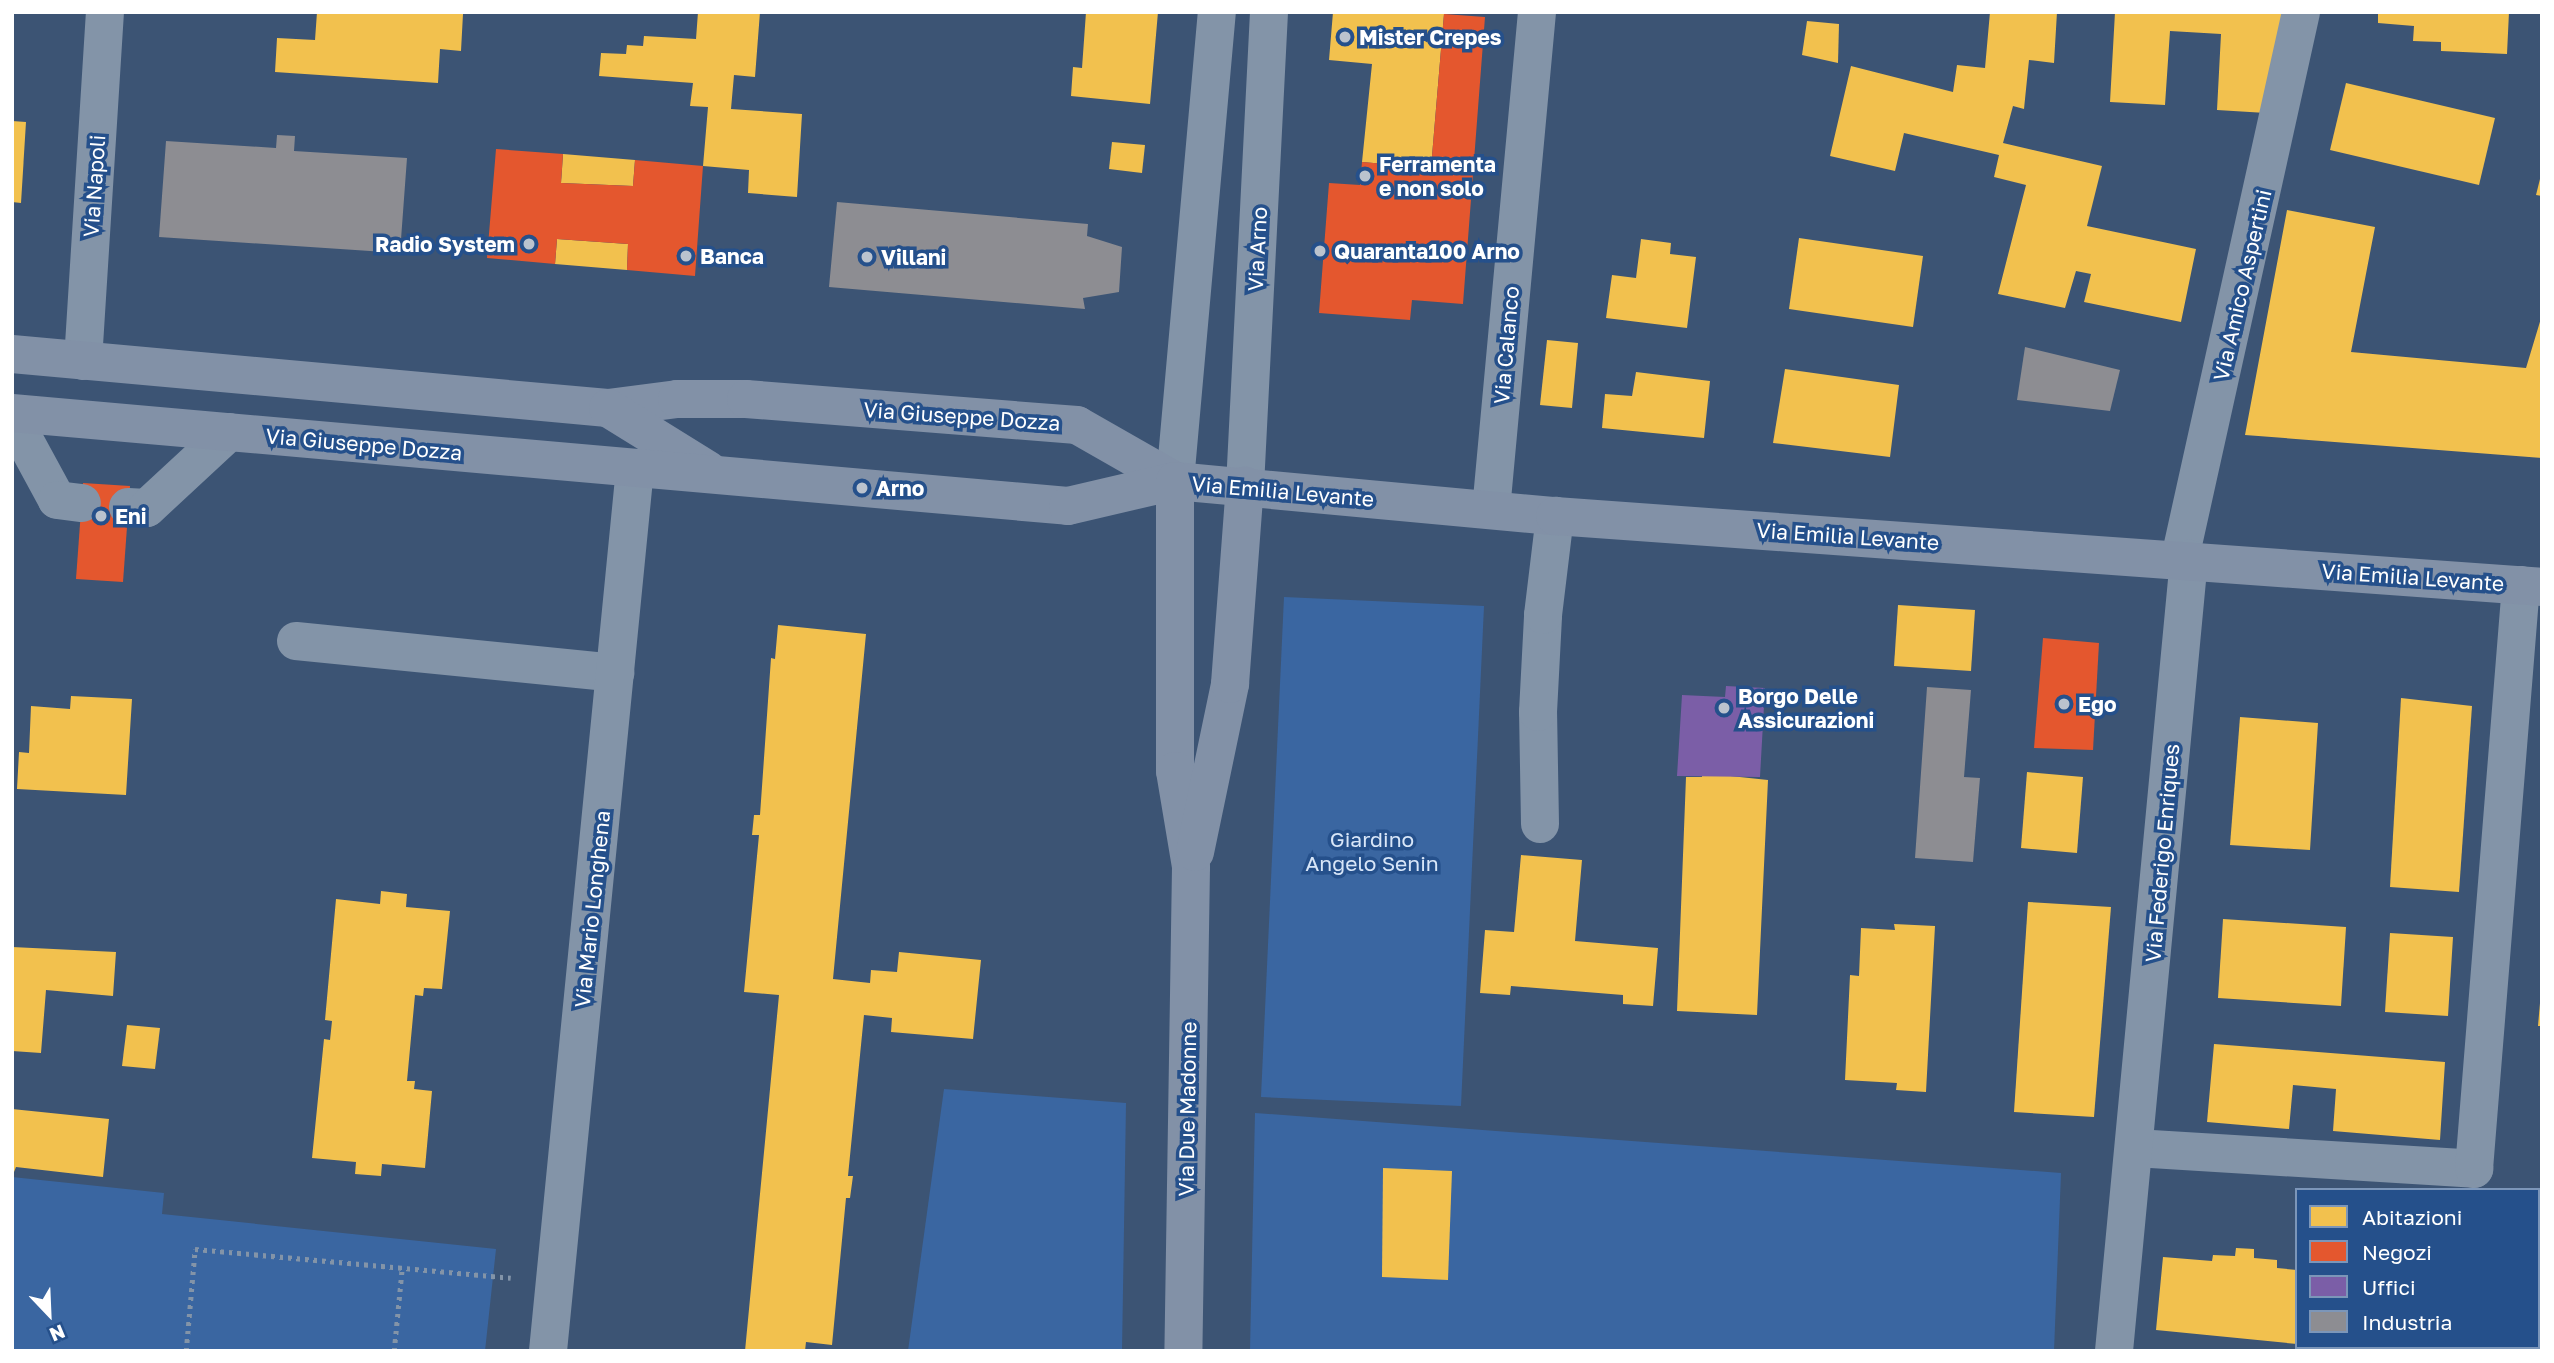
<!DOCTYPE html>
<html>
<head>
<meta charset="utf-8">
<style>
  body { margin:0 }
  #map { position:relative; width:2554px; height:1363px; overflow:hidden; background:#3c5474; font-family:"Golos Text",sans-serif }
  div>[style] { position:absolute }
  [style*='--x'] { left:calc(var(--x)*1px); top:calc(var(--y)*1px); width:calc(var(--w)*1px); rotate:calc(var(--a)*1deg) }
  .green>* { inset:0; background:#3a66a1 }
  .homes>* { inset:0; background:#f2c14e }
  .shops>* { inset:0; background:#e4572e }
  .offices>* { inset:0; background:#7b5ea7 }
  .industry>* { inset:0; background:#8d8d92 }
  .path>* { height:4.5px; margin-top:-2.25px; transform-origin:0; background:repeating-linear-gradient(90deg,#8394a8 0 3.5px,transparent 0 8.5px) }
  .minor>* { height:38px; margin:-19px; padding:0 19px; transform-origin:19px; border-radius:19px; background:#8394a8 }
  .major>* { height:38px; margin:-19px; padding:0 19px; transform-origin:19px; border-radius:19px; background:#8291a7 }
  .dots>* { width:19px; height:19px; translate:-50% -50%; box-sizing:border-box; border:4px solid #25508b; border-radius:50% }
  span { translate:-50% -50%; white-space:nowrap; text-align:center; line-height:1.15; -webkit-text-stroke:7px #25508b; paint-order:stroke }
  .poi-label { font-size:21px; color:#fff; font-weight:700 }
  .left { translate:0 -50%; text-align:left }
  .right { translate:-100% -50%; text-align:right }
  .street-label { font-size:21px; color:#fff }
  .park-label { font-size:21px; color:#d8e6f8 }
  .frame { position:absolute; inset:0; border:14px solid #fff; pointer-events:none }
  .legend { position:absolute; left:2295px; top:1188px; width:245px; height:161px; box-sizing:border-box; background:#25508b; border:2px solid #7c96b9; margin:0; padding:9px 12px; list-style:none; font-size:21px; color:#fff }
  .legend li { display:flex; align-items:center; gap:14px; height:35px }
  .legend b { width:35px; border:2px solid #7c96b9 }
  .north { position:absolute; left:14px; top:1279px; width:70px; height:70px; -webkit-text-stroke:5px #25508b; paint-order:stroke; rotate:157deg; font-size:19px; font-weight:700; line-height:28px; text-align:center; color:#fff }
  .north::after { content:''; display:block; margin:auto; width:24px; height:32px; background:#fff; clip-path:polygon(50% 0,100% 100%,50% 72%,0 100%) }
</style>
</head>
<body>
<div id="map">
  <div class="green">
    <i style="clip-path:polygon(1284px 597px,1484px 606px,1461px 1106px,1261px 1097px)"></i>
    <i style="clip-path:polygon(944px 1089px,1126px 1103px,1122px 1351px,908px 1351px)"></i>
    <i style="clip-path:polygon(1255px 1113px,2061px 1173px,2054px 1351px,1250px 1351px)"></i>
    <i style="clip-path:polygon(12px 1177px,164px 1193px,162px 1214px,496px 1249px,485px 1351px,12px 1351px)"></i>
  </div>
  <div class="homes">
    <i style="clip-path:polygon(317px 12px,463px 14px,461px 51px,440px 49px,438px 83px,275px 72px,277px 38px,315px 40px)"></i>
    <i style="clip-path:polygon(698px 12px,760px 12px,755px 77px,734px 75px,731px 109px,802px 114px,797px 197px,748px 193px,749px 170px,703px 166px,708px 107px,690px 106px,693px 83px,599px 76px,601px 53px,626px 54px,627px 45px,643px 46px,644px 36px,696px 39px)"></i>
    <i style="clip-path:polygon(1086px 12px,1158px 12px,1150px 104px,1071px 96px,1073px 67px,1082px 68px)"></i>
    <i style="clip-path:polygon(1333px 12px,1444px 14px,1431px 168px,1362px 162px,1372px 64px,1329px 60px)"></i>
    <i style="clip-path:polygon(1990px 12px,2057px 12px,2054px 63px,2029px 60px,2024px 109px,2013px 106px,2003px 143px,2102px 166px,2087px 226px,2196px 249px,2181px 322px,2084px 302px,2091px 274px,2076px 271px,2065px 308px,1998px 294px,2026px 185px,1994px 177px,1999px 155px,1904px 133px,1895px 171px,1830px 156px,1851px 66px,1953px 92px,1957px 65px,1985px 68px)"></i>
    <i style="clip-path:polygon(2115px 12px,2291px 12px,2266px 113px,2217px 110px,2221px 34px,2170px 31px,2165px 105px,2110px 102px)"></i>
    <i style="clip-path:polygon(2378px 12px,2509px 12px,2507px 54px,2441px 51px,2441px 42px,2413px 41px,2414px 26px,2378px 23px)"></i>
    <i style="clip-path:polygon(1807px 21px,1839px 24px,1838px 63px,1802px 55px)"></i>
    <i style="clip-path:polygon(2346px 83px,2495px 118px,2479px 185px,2330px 150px)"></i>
    <i style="clip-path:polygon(12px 121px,26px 122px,21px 203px,12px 202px)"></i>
    <i style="clip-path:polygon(1112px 142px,1145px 145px,1142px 173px,1109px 169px)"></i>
    <i style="clip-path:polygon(563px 154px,635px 160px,633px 186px,561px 183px)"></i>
    <i style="clip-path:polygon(2541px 175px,2542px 175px,2542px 196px,2536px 195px)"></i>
    <i style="clip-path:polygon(2287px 210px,2375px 227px,2351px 352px,2526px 368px,2542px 315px,2542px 458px,2245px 435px)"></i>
    <i style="clip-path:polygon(1799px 238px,1923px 256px,1913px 327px,1789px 309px)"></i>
    <i style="clip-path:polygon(557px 239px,628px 244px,627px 270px,555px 264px)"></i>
    <i style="clip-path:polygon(1641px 239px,1671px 243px,1670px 254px,1696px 257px,1687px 328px,1606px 318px,1612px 275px,1636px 278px)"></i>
    <i style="clip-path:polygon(1547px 340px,1578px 343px,1572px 408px,1540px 405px)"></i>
    <i style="clip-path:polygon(1785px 369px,1899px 385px,1890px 457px,1773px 443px)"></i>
    <i style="clip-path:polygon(1636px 372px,1710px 381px,1704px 438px,1602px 428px,1605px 394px,1632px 396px)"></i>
    <i style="clip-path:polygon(1898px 605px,1975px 610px,1971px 671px,1894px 666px)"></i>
    <i style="clip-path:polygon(778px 625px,866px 634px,833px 979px,870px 983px,871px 970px,897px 972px,899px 952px,981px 960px,973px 1039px,891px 1032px,892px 1018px,864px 1015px,848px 1176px,853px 1176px,850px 1198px,846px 1198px,832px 1345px,806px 1342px,805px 1351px,745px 1351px,779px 995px,744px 992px,759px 835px,752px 835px,754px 815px,760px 815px,771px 658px,775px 659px)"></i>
    <i style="clip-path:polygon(71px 696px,132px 699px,126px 795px,17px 789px,19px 752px,29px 753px,31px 706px,70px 709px)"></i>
    <i style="clip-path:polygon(2401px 698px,2472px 706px,2459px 892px,2390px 887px)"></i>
    <i style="clip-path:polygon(2240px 717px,2318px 723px,2310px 850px,2230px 845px)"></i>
    <i style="clip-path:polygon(2027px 772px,2083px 777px,2077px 853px,2021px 848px)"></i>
    <i style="clip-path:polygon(1702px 773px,1768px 780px,1757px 1015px,1677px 1011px,1686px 777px,1702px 777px)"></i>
    <i style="clip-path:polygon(1521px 855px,1582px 860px,1575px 941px,1658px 948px,1653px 1006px,1623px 1004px,1623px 995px,1511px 986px,1510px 995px,1480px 993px,1485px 930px,1514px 932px)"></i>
    <i style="clip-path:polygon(381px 891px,407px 894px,406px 907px,450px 911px,442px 989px,424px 988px,423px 996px,415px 995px,407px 1081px,415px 1081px,414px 1089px,432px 1091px,425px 1168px,382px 1164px,381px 1176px,355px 1174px,356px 1162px,312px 1158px,324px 1039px,330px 1040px,332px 1021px,325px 1020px,336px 899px,380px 904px)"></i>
    <i style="clip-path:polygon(2028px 902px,2111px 907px,2094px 1117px,2014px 1112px)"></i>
    <i style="clip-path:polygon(2223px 919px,2346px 927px,2341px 1006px,2218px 998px)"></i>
    <i style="clip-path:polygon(1894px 924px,1935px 926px,1926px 1092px,1896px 1090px,1897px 1083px,1845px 1080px,1850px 975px,1859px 976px,1861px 928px,1895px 930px)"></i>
    <i style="clip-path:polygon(2390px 933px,2453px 937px,2448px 1016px,2385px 1012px)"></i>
    <i style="clip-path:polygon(12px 947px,116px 952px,113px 996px,46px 990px,41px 1053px,12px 1051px)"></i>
    <i style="clip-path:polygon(2540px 1003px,2542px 1003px,2542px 1026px,2538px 1026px)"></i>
    <i style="clip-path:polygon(127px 1025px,160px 1028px,155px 1069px,122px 1066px)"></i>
    <i style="clip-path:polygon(2214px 1044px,2445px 1062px,2440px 1140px,2333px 1131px,2336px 1089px,2293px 1085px,2289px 1129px,2207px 1122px)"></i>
    <i style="clip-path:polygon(12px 1109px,109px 1119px,103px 1177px,16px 1167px,12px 1177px)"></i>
    <i style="clip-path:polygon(1383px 1168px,1452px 1171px,1448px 1280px,1382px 1277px)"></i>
    <i style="clip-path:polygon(2236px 1248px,2254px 1249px,2254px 1258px,2277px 1260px,2277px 1268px,2297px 1270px,2297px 1344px,2156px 1330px,2163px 1257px,2212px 1261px,2213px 1255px,2235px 1256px)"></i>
    <i style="clip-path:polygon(2538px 1285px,2542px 1351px,2341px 1349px,2538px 1347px)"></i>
  </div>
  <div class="shops">
    <i style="clip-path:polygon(1444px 14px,1485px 17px,1463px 304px,1412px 300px,1410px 320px,1319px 313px,1329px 183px,1360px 185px,1362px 162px,1431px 168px)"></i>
    <i style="clip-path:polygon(496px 149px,563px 154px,561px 183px,633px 186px,635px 160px,703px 166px,695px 276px,627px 270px,628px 244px,557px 239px,555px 264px,487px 258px)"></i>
    <i style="clip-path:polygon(83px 483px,130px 486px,123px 582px,76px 579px)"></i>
    <i style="clip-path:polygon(2043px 638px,2099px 643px,2093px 750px,2034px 748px)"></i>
  </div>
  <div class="offices">
    <i style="clip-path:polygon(1726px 686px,1765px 688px,1760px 777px,1677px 776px,1682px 695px,1725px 697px)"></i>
  </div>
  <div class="industry">
    <i style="clip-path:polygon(277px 135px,295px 136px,294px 151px,407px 158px,400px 253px,159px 237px,166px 141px,276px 148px)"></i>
    <i style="clip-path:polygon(837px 202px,1088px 224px,1087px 236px,1122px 247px,1119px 292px,1083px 298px,1085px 309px,829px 287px)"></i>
    <i style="clip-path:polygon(2025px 347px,2120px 370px,2110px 411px,2017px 400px)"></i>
    <i style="clip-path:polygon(1927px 687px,1971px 690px,1964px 777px,1980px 778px,1973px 862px,1915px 858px)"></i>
  </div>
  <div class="path">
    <i style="--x:186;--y:1351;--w:102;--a:-85"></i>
    <i style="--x:195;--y:1249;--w:317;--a:5.2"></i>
    <i style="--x:394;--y:1351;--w:83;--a:-84.5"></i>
  </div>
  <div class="minor">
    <i style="--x:83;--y:361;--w:350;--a:-86.4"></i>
    <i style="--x:12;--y:417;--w:94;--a:61.5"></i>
    <i style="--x:57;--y:500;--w:25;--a:7"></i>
    <i style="--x:1175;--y:481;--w:471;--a:-84.9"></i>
    <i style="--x:1245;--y:486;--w:475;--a:-87.1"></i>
    <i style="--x:128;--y:507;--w:19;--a:3"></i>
    <i style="--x:147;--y:508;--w:112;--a:-42.8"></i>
    <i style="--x:1491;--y:510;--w:500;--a:-84.72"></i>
    <i style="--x:2180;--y:558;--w:559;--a:-77.5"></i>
    <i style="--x:296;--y:641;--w:321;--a:5.7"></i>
    <i style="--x:1540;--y:824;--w:112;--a:-91"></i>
    <i style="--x:1538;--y:712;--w:97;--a:-87"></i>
    <i style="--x:1543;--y:615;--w:100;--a:-83.1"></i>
    <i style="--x:2135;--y:1148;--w:340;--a:3.5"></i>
    <i style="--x:2474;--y:1169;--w:586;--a:-85.4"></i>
    <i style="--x:548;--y:1351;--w:887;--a:-84.37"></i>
    <i style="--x:2114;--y:1351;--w:796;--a:-84.59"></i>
  </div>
  <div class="major">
    <i style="--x:12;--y:354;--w:598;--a:5.18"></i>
    <i style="--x:608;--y:408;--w:70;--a:-7.4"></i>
    <i style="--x:677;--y:399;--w:69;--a:0"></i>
    <i style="--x:746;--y:399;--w:332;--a:4.5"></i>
    <i style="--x:1077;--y:425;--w:113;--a:29.7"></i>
    <i style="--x:608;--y:408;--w:118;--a:31.8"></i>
    <i style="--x:12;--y:413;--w:1060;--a:5.03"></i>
    <i style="--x:1068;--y:506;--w:110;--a:-13.2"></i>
    <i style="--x:1175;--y:481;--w:382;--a:5.3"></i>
    <i style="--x:1555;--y:516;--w:990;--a:4.11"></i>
    <i style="--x:1175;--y:481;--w:290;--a:90"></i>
    <i style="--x:1175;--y:771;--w:97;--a:80.5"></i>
    <i style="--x:1191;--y:867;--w:484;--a:90.9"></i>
    <i style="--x:1195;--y:852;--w:172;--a:-78.2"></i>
    <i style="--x:1230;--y:684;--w:199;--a:-85.7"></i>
  </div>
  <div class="dots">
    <i style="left:1345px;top:37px;background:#bbc3ce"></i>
    <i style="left:1365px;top:176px;background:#bbc3ce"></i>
    <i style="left:529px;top:244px;background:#bbc3ce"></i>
    <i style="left:1320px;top:251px;background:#bbc3ce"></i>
    <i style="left:686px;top:256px;background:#bbc3ce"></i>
    <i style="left:867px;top:257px;background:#bbc3ce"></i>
    <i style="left:862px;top:488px;background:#bbc3ce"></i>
    <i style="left:101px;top:516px;background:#bbc3ce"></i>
    <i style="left:2064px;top:704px;background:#bbc3ce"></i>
    <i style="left:1724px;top:708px;background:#bbc3ce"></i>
  </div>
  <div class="poi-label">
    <span class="left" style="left:1359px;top:37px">Mister Crepes</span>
    <span class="left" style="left:1379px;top:176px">Ferramenta<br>e non solo</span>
    <span class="right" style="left:515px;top:244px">Radio System</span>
    <span class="left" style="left:1334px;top:251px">Quaranta100 Arno</span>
    <span class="left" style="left:700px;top:256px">Banca</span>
    <span class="left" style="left:881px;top:257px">Villani</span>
    <span class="left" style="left:876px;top:488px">Arno</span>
    <span class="left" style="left:115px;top:516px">Eni</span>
    <span class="left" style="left:1738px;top:708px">Borgo Delle<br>Assicurazioni</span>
    <span class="left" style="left:2078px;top:704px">Ego</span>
  </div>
  <div class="street-label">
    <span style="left:94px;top:186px;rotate:-86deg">Via Napoli</span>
    <span style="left:1257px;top:249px;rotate:-87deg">Via Arno</span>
    <span style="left:2242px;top:285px;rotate:-77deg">Via Amico Aspertini</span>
    <span style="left:1506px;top:345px;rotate:-85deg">Via Calanco</span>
    <span style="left:962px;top:416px;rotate:4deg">Via Giuseppe Dozza</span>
    <span style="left:364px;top:444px;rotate:5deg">Via Giuseppe Dozza</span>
    <span style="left:1283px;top:491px;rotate:5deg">Via Emilia Levante</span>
    <span style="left:1848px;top:536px;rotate:4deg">Via Emilia Levante</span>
    <span style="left:2413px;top:577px;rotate:4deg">Via Emilia Levante</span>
    <span style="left:2162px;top:853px;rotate:-85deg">Via Federigo Enriques</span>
    <span style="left:592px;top:909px;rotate:-84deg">Via Mario Longhena</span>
    <span style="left:1187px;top:1109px;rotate:-89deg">Via Due Madonne</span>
  </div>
  <div class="park-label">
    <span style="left:1372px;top:851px">Giardino<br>Angelo Senin</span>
  </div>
  <div class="frame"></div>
  <ul class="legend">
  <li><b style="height:19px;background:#f2c14e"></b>Abitazioni</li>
  <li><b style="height:19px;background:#e4572e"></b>Negozi</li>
  <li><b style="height:19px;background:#7b5ea7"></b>Uffici</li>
  <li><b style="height:19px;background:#8d8d92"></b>Industria</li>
  </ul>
  <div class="north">N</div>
</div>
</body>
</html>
